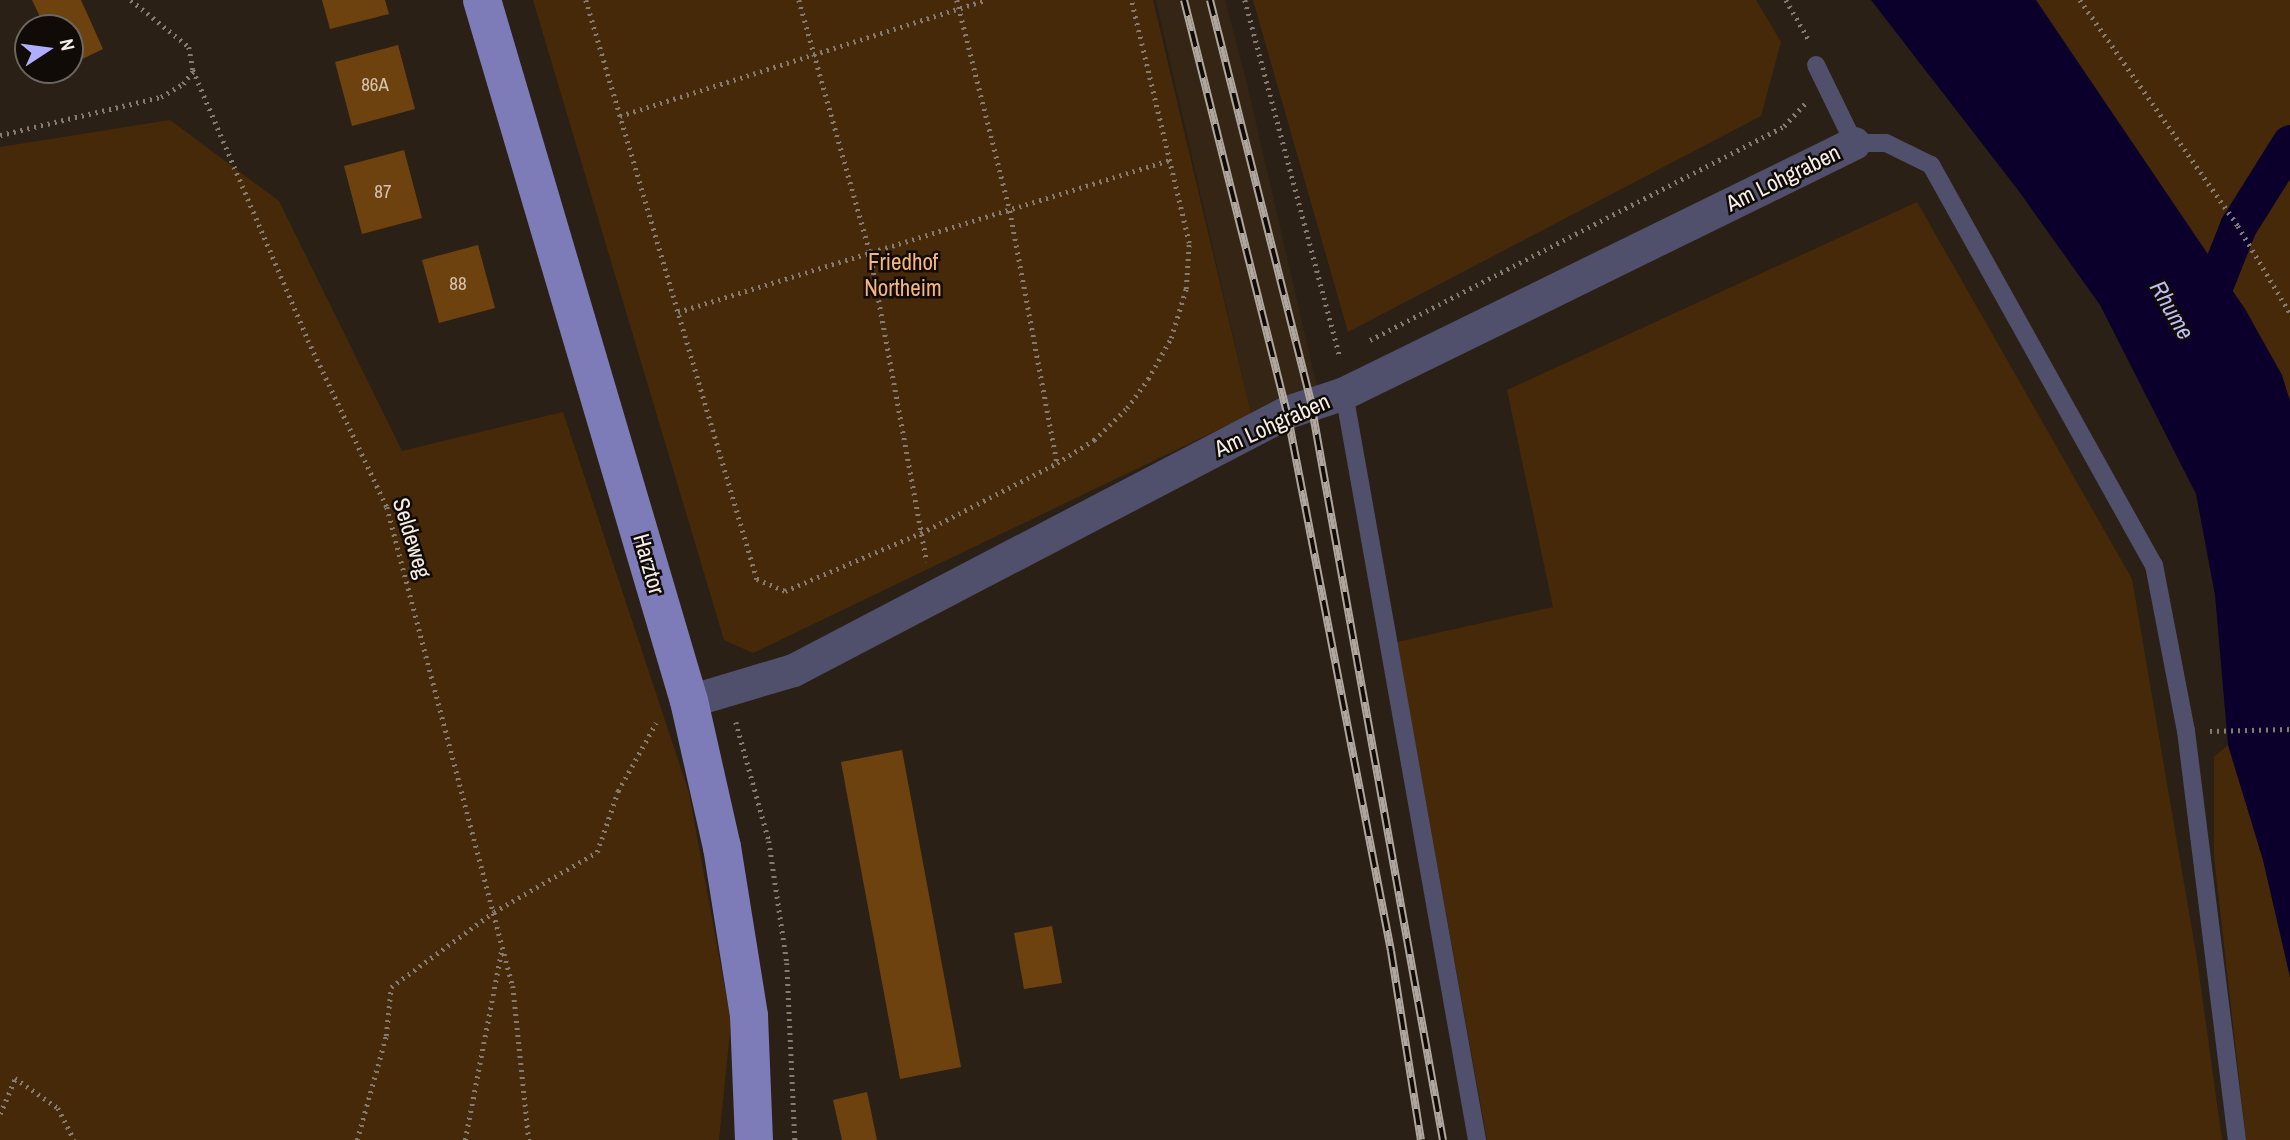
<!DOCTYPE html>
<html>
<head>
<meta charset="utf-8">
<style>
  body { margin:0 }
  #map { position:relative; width:2290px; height:1140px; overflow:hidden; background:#2b2015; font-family:"Archivo Narrow",sans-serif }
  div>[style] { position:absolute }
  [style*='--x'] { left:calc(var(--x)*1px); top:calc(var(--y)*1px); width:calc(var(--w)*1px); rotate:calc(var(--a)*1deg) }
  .built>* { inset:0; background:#352515 }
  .green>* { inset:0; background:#462908 }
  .water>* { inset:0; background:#0a002b }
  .canal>* { height:37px; margin:-18.5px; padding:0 18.5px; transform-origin:18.5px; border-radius:18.5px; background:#0a002b }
  .building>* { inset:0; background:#6d420f }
  .path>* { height:4.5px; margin-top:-2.25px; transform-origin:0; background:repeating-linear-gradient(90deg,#857b71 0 2px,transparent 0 7px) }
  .lane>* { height:18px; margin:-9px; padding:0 9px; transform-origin:9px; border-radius:9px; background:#50506d }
  .street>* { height:33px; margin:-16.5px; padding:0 16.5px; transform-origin:16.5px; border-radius:16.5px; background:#50506d }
  .primary>* { height:38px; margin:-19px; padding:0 19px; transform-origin:19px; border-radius:19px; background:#7d7bb8 }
  .rail>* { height:8px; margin-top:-4px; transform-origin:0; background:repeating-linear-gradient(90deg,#100b07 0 16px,#afa69d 0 32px); box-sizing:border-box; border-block:2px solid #afa69d }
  span { translate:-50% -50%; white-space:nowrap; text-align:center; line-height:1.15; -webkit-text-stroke:5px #100b07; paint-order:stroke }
  .number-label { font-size:19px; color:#d4c3b0 }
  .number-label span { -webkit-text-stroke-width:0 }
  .street-label { font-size:23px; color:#f6eee6 }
  .park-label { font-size:23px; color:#f7b677 }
  .water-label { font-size:24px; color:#bcbcf7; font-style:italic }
  .north { position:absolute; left:14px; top:14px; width:70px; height:70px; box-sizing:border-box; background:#100b07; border:2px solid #6c6660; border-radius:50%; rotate:77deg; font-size:19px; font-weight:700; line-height:28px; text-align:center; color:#f6eee6 }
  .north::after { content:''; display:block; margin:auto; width:24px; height:32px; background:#b0aefa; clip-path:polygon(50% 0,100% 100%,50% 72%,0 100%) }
</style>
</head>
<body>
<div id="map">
  <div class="built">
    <i style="clip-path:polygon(1156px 0,1225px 0,1246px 80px,1317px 387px,1251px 414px)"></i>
  </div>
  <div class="green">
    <i style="clip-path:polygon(533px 0,1153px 0,1251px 414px,753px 653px,724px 640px)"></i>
    <i style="clip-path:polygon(1253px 0,1756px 0,1781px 42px,1761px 116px,1348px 332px)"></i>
    <i style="clip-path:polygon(2004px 0,2290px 0,2290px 399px,2247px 312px)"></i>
    <i style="clip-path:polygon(170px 120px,279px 201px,402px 451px,563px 412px,689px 793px,731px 1022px,719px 1140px,0 1140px,0 147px)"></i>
    <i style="clip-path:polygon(1917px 202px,2132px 579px,2197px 959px,2222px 1140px,1487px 1140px,1397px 642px,1553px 607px,1507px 390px)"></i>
    <i style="clip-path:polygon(2228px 745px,2263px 860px,2290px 977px,2290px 1140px,2246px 1140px,2214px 856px,2214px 757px)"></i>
  </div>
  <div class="water">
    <i style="clip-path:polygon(1871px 0,2036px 0,2245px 309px,2282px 375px,2290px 401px,2290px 977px,2263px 860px,2228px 745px,2215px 595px,2196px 494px,2100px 305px,2018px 190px)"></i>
  </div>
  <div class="canal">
    <i style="--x:2202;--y:317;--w:98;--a:-68.4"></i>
    <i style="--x:2238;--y:226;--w:98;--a:-57.9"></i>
  </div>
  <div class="building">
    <i style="clip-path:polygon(32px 0,81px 0,103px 49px,70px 65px,70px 28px,33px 28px,43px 23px)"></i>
    <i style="clip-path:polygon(322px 0,385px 0,389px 14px,330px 29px)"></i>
    <i style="clip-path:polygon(28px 30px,28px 58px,18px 35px)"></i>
    <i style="clip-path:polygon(398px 45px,415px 109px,352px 126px,335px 62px)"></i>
    <i style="clip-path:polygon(404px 150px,422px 218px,362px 234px,344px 166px)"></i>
    <i style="clip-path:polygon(478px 245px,495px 308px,439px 323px,422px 260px)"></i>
    <i style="clip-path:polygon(902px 750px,961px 1067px,900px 1079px,841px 762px)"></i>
    <i style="clip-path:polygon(1052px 926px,1062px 983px,1024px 989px,1014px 933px)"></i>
    <i style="clip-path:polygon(867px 1092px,877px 1140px,842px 1140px,833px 1100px)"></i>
  </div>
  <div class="path">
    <i style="--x:131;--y:0;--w:75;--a:39"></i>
    <i style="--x:189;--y:47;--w:23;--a:80"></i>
    <i style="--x:193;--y:70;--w:293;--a:66.9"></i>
    <i style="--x:308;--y:340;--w:185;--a:64.7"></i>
    <i style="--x:387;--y:507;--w:495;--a:75.3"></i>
    <i style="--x:513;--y:986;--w:155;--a:84.1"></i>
    <i style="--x:586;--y:0;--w:604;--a:73.55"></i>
    <i style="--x:757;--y:579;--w:30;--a:23"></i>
    <i style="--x:785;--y:591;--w:148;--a:-23.1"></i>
    <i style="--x:921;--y:533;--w:153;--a:-27.2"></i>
    <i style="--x:1057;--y:463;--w:44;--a:-31.9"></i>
    <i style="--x:1094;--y:440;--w:46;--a:-44.1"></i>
    <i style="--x:1127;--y:408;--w:36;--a:-54"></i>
    <i style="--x:1148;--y:379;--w:47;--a:-60.7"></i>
    <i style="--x:1171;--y:338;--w:51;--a:-73"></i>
    <i style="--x:1186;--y:289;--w:46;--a:-86.3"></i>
    <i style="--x:1189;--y:243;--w:250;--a:-103.4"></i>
    <i style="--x:799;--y:0;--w:262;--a:74.3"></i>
    <i style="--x:870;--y:252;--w:315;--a:79.6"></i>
    <i style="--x:957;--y:0;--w:218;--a:75.9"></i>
    <i style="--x:1010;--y:211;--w:256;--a:79.4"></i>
    <i style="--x:1245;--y:0;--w:370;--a:75.1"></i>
    <i style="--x:1786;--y:0;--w:46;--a:60.1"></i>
    <i style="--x:2080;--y:0;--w:276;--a:55"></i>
    <i style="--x:2238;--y:226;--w:101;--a:59.1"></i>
    <i style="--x:620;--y:116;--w:384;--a:-17.6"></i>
    <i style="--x:0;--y:135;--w:165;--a:-13.3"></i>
    <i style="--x:161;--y:97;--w:26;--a:-31"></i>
    <i style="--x:183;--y:84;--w:16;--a:-52"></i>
    <i style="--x:678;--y:312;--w:515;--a:-17.17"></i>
    <i style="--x:1370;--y:340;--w:466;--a:-27.3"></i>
    <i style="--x:1784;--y:126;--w:33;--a:-47"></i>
    <i style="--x:736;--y:722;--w:123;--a:74.5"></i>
    <i style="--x:769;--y:841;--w:123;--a:81.6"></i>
    <i style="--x:787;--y:963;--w:177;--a:87.4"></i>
    <i style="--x:2210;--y:731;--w:80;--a:-1.4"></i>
    <i style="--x:0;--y:1114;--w:39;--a:-67"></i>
    <i style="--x:15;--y:1078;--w:52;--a:34.9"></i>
    <i style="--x:58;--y:1108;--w:36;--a:63"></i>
    <i style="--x:357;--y:1140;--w:108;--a:-74.4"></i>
    <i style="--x:386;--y:1036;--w:49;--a:-84.2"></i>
    <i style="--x:391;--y:987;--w:127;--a:-36.1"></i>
    <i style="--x:494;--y:912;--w:119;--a:-30.2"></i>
    <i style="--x:597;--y:852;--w:65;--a:-71"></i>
    <i style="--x:618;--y:791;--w:78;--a:-60.8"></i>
    <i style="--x:465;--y:1140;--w:196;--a:-79.1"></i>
  </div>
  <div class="lane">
    <i style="--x:1816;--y:65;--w:87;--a:64"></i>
    <i style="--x:1854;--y:143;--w:32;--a:0"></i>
    <i style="--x:1886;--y:143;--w:50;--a:26.1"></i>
    <i style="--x:1931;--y:165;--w:458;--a:60.9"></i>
    <i style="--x:2154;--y:565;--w:169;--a:79.1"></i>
    <i style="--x:2186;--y:731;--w:412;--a:82.9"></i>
    <i style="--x:1344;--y:393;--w:759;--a:79.9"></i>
  </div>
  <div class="street">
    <i style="--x:689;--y:701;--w:109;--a:-16.6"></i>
    <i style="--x:793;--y:670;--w:557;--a:-27.58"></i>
    <i style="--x:1287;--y:412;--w:60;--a:-18.4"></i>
    <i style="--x:1344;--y:393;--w:568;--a:-26.11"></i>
  </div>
  <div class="primary">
    <i style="--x:482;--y:0;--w:731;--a:73.55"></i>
    <i style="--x:689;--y:701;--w:150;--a:77.3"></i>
    <i style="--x:722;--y:847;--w:171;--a:80.9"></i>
    <i style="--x:749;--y:1016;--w:124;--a:87.7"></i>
  </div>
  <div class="rail">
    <i style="--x:1184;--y:0;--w:425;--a:76"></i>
    <i style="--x:1287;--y:412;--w:549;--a:79.08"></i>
    <i style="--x:1391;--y:951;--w:191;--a:81"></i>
    <i style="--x:1210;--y:0;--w:415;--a:75.9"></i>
    <i style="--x:1311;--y:403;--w:749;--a:79.85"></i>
  </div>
  <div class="number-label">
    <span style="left:375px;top:85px">86A</span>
    <span style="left:383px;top:192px">87</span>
    <span style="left:458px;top:284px">88</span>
  </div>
  <div class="street-label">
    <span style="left:1783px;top:178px;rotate:-26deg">Am Lohgraben</span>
    <span style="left:1272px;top:425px;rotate:-24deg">Am Lohgraben</span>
    <span style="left:412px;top:538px;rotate:73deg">Seldeweg</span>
    <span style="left:649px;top:564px;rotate:74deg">Harztor</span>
  </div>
  <div class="park-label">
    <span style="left:903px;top:275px">Friedhof<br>Northeim</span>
  </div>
  <div class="water-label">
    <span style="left:2172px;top:310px;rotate:60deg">Rhume</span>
  </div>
  <div class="north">N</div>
</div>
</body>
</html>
